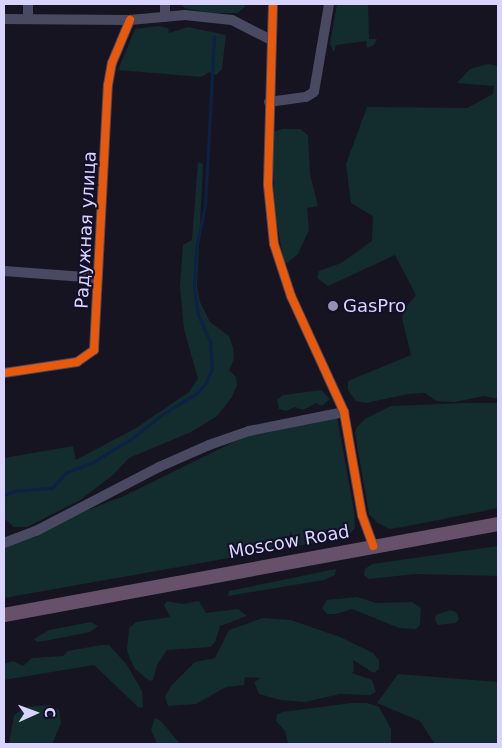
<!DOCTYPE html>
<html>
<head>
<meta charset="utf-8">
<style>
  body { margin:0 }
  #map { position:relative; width:502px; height:748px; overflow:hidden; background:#161421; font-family:"DejaVu Sans",sans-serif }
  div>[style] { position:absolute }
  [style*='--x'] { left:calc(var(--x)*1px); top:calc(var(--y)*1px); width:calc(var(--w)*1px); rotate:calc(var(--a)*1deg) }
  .green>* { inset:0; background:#132c2d }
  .stream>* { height:2.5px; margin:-1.25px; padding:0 1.25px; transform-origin:1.25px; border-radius:1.25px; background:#0d2144 }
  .minor>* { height:10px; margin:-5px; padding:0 5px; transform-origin:5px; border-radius:5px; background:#4a4962 }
  .highway>* { height:14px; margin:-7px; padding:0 7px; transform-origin:7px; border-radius:7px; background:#67516a }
  .cycleway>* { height:8px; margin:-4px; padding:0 4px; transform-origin:4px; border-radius:4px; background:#e8590c }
  .dots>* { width:14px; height:14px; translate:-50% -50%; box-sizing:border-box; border:2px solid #130f26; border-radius:50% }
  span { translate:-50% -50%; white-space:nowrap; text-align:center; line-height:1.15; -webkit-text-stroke:4px #130f26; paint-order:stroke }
  .street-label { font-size:18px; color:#d9d4ff }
  .poi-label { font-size:18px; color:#d9d4ff }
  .left { translate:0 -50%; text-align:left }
  .frame { position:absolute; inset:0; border:5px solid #d9d4ff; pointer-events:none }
  .north { position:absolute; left:10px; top:688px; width:50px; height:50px; -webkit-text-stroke:4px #130f26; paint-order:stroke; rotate:88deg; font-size:14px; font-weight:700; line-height:20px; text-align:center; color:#d9d4ff }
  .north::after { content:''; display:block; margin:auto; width:18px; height:22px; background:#d9d4ff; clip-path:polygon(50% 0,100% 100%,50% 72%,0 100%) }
</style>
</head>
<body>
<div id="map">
  <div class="green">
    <i style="clip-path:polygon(181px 4px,245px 4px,245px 7px,238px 13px,210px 13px,185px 8px)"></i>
    <i style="clip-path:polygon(337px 4px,368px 4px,369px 39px,377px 39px,374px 45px,367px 48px,366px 41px,336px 45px,334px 52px,330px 44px)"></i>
    <i style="clip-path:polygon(158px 26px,168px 28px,169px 33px,188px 27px,226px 35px,222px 69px,216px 75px,209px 72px,202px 77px,118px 70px,135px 29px)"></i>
    <i style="clip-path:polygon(488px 64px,498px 66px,498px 399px,484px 396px,455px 402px,436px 401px,425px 393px,408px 394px,366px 403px,356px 401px,348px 390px,348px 381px,411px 355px,402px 318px,405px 308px,416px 295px,395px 255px,328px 286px,317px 278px,319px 271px,341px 263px,372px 241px,373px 216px,351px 203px,346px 164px,367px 107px,467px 108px,493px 94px,494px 86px,457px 83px,470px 69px)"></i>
    <i style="clip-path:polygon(283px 129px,300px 129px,308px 135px,310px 174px,318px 206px,307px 208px,309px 230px,298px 254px,287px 263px,284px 262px,276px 218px,272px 163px,273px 132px)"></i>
    <i style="clip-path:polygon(198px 162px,203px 164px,197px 287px,200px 302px,210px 322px,229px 336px,233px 347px,234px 359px,229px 370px,236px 377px,237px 385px,232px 397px,217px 416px,191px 432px,129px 458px,113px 475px,80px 500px,27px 527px,14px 527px,4px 518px,4px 458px,73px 446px,76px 460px,136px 428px,189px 392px,198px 379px,184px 329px,180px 287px,183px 245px,192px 240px)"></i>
    <i style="clip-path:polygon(321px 390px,330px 399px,322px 406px,316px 403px,303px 410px,295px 407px,286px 411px,279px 409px,277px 400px,283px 395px)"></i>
    <i style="clip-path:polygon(466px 403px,498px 403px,498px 508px,403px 527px,389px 529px,378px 523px,369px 514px,355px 433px,357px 427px,365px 419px,391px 406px)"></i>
    <i style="clip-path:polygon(337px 417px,354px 511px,355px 528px,347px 537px,4px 598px,4px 542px,124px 496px,252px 433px)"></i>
    <i style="clip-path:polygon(498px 546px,498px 576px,415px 574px,369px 579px,364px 575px,365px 569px,372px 564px)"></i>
    <i style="clip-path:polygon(336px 569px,335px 575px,324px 580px,228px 596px,229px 591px)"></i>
    <i style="clip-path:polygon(357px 597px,376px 603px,412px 602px,421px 608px,420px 625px,416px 629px,399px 628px,352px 609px,336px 614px,327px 614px,322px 608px,327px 600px)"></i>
    <i style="clip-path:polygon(167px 601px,182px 604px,199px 601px,206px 613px,238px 609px,247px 616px,220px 626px,215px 642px,210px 647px,167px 650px,157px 665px,153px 680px,150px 681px,135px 669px,131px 661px,127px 650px,129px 628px,136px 622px,170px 617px,164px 605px)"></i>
    <i style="clip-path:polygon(450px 610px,456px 612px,459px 619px,456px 623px,438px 625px,435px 620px,436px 615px)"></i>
    <i style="clip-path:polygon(263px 618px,291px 620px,340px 637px,373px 653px,379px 660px,379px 669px,374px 673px,353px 660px,354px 671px,352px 673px,372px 680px,376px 692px,370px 695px,340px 694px,305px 702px,281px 700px,259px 694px,254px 682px,261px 678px,245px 677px,244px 685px,226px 687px,196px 704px,168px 706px,165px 696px,171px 686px,195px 662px,215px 658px,229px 630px)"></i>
    <i style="clip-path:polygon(91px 622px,98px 626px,90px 632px,50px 640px,37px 642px,34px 639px,49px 630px)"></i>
    <i style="clip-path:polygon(101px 645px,109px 645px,127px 665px,142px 691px,143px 707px,139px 708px,94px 665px,4px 680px,4px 664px,13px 661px,23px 666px,32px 658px,63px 656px,68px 651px)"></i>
    <i style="clip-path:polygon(398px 674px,498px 682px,498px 744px,435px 744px,420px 721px,377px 703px)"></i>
    <i style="clip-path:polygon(352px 703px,367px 703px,379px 707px,391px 729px,391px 744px,288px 744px,285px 731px,276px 721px,277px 715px,282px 712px)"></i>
    <i style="clip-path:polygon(50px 705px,59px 710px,61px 723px,52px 744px,9px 744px,14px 715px,26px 707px)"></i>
    <i style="clip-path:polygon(155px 718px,161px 721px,180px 744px,157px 744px,151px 730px)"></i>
  </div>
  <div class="stream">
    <i style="--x:4;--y:495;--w:12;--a:-20"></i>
    <i style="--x:15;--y:491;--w:37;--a:-5"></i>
    <i style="--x:52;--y:488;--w:22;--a:-47"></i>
    <i style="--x:67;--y:472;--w:28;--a:-21"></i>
    <i style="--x:93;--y:462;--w:48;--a:-31.4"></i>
    <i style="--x:134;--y:437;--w:35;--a:-39"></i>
    <i style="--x:161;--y:415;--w:41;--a:-31"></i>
    <i style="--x:196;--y:394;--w:15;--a:-48"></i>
    <i style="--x:206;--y:383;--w:15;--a:-67"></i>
    <i style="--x:212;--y:369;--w:27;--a:-94"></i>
    <i style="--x:210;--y:342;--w:30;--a:-114"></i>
    <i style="--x:198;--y:315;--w:30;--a:-98"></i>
    <i style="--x:194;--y:285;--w:36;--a:-87"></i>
    <i style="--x:196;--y:249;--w:45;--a:-78.4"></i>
    <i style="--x:205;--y:205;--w:168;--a:-86.9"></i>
  </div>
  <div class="minor">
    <i style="--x:273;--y:4;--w:181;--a:91.6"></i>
    <i style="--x:268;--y:185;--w:59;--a:84.2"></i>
    <i style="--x:274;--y:244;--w:55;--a:71.9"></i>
    <i style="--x:291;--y:296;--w:128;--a:65.4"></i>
    <i style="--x:344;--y:412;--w:105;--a:80.1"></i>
    <i style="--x:362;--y:515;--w:33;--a:70"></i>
    <i style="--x:165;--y:17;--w:13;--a:-90"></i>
    <i style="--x:28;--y:18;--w:14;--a:-90"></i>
    <i style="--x:4;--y:19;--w:126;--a:0.5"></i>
    <i style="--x:130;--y:20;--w:55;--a:-5.2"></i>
    <i style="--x:185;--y:15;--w:47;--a:6.1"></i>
    <i style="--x:232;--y:20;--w:44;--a:27.1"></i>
    <i style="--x:269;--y:102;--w:37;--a:-8"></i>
    <i style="--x:306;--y:97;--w:9;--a:-32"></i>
    <i style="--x:314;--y:92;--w:89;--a:-80.3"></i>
    <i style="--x:4;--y:271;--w:94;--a:4.3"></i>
    <i style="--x:4;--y:373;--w:74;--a:-8.6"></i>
    <i style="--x:77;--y:362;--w:21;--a:-35"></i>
    <i style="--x:94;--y:350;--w:265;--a:-87"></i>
    <i style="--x:108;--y:85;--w:22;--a:-80"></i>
    <i style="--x:112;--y:63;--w:47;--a:-67.3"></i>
    <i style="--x:4;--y:543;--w:34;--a:-21"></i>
    <i style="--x:36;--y:531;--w:139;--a:-27.5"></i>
    <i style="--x:159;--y:467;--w:55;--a:-23.7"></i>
    <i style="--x:209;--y:445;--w:42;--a:-19.3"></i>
    <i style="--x:249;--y:431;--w:97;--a:-11.3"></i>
  </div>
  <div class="highway">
    <i style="--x:4;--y:615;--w:502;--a:-10.44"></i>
  </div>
  <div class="cycleway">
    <i style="--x:273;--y:4;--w:181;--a:91.6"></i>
    <i style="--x:268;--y:185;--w:59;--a:84.2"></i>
    <i style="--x:274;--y:244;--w:55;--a:71.9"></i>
    <i style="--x:291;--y:296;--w:128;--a:65.4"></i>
    <i style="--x:344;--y:412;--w:105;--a:80.1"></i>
    <i style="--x:362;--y:515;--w:33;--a:70"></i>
    <i style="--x:4;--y:373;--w:74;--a:-8.6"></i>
    <i style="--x:77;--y:362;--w:21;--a:-35"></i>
    <i style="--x:94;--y:350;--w:265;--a:-87"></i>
    <i style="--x:108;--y:85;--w:22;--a:-80"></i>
    <i style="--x:112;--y:63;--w:47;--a:-67.3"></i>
  </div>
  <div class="dots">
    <i style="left:333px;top:306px;background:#9591b1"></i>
  </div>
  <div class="street-label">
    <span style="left:86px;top:230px;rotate:-87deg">Радужная улица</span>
    <span style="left:289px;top:542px;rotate:-10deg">Moscow Road</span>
  </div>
  <div class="poi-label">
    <span class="left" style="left:343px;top:306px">GasPro</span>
  </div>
  <div class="frame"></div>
  <div class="north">С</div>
</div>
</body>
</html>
